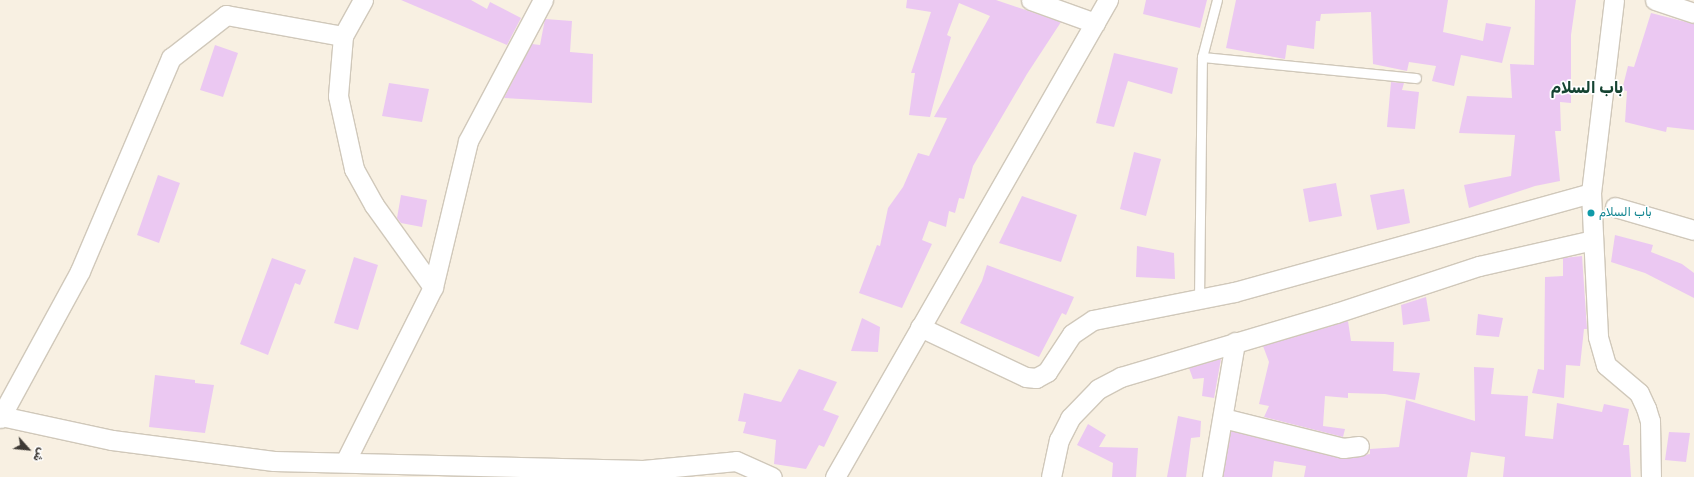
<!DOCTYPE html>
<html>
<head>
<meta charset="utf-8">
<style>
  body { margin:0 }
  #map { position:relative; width:1694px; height:477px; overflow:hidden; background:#f8f0e2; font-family:Rubik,Cairo,sans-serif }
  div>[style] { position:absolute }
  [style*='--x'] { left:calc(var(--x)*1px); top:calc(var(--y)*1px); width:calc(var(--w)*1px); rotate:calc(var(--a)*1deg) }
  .building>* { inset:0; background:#ebc8f2 }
  .roads { filter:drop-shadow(1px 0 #d0c8ba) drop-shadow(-1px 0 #d0c8ba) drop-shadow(0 1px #d0c8ba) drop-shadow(0 -1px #d0c8ba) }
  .service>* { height:9px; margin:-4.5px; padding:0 4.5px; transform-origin:4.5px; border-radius:4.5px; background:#fff }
  .minor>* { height:19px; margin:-9.5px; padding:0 9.5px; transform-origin:9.5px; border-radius:9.5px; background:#fff }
  .dots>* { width:11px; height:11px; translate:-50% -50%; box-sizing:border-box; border:2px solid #fff; border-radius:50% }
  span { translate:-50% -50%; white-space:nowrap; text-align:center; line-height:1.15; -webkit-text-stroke:3.5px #fff; paint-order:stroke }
  .culture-label { font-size:12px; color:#0d838f }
  .left { translate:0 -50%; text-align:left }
  .district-label { font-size:16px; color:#154432; font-weight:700 }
  .north { position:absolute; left:8px; top:429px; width:40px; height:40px; -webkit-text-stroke:3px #fff; paint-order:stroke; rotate:117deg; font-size:11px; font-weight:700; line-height:16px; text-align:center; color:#3d3934 }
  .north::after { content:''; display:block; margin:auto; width:14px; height:18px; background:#3d3934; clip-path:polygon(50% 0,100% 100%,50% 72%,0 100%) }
</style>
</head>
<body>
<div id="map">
  <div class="building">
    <i style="clip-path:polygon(401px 0,471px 0,487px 9px,490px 2px,521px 18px,507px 45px)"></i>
    <i style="clip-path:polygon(907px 0,996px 0,1061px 22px,1027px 74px,973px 166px,964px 199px,959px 198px,955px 213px,949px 211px,946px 227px,929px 221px,922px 240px,932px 244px,902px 308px,859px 293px,877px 245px,880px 246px,888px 208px,903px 187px,918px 153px,929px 156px,947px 118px,934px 117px,990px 16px,959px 3px,947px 35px,951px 37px,930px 117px,909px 115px,915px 73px,911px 73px,931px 12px,906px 8px)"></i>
    <i style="clip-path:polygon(1146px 0,1207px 0,1200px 28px,1143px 14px)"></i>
    <i style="clip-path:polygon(1236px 0,1448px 0,1443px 32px,1483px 41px,1486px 23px,1511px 27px,1502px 63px,1461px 55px,1454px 86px,1432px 81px,1436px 66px,1409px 62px,1407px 71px,1373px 64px,1371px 12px,1321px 14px,1320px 21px,1316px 21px,1314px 49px,1287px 45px,1285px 59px,1226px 48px)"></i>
    <i style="clip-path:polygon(1535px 0,1576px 0,1571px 35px,1571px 103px,1560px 102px,1561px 131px,1555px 131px,1560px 181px,1535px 186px,1469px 208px,1464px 185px,1511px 176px,1515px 135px,1459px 133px,1467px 96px,1512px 98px,1510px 64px,1534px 65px)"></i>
    <i style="clip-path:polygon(1651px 13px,1694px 24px,1694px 130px,1667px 127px,1666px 132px,1625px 122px,1627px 91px,1622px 90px,1628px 66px,1634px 67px)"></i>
    <i style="clip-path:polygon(545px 19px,572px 21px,570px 52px,593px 54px,592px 103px,504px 98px,532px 44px,540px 45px)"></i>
    <i style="clip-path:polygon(215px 45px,238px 53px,223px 97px,200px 90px)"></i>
    <i style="clip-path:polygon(1114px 53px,1178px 68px,1172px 94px,1128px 81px,1114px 127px,1096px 123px)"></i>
    <i style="clip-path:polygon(1391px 82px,1404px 83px,1402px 90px,1419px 92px,1415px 129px,1387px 127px)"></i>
    <i style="clip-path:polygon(389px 83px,429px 89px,422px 122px,382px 116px)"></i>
    <i style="clip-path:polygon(1134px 152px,1161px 159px,1146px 216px,1120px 209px)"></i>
    <i style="clip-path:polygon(158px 175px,180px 183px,159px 243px,137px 235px)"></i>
    <i style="clip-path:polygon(1336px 183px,1342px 216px,1309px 222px,1303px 189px)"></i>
    <i style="clip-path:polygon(1404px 189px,1410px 223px,1377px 230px,1370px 195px)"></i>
    <i style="clip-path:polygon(401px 195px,427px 200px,422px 227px,401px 223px,397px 218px)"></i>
    <i style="clip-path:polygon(1022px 196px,1077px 215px,1061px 262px,999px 243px)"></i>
    <i style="clip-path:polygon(1615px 235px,1653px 245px,1651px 252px,1682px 264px,1694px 273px,1694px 298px,1645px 273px,1611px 262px)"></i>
    <i style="clip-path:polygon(1137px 246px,1174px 253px,1175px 279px,1136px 277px)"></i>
    <i style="clip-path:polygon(1582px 256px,1587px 329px,1584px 329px,1580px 366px,1566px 365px,1564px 398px,1532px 393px,1538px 369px,1544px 370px,1545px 277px,1563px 276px,1563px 258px)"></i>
    <i style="clip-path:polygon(354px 257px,378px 265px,358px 330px,334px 323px)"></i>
    <i style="clip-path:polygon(272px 258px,306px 270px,300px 285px,295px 283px,268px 355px,240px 344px)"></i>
    <i style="clip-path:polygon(987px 265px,1074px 297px,1066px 315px,1062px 313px,1039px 357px,960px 323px,982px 281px)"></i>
    <i style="clip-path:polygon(1426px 297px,1430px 321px,1403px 325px,1401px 305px)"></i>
    <i style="clip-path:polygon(1478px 314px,1503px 318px,1499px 337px,1476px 335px)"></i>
    <i style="clip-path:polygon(862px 318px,880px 327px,878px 352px,851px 351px)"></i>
    <i style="clip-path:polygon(1348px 321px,1351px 341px,1394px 342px,1393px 371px,1420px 373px,1415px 400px,1385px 394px,1348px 393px,1348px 398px,1325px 396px,1323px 426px,1345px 429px,1343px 437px,1264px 417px,1269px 406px,1259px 404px,1269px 362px,1263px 346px)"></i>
    <i style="clip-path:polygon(1221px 359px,1214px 398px,1202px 396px,1204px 378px,1193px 379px,1189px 368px)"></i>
    <i style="clip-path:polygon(1474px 367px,1494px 368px,1491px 394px,1528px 396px,1525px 436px,1553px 439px,1557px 403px,1602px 412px,1604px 404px,1629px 409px,1623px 445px,1629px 445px,1631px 477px,1503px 477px,1505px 457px,1471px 452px,1467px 477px,1304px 477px,1306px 466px,1274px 461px,1272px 477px,1223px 477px,1231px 431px,1344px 459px,1370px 454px,1370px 449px,1399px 447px,1406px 400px,1475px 421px)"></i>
    <i style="clip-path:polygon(799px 369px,837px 382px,823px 410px,839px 416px,824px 447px,819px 445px,806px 469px,774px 464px,776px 440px,743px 433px,746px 422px,738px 421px,744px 393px,781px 402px)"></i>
    <i style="clip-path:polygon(155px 375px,195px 380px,195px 383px,214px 385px,205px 433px,149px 427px)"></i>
    <i style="clip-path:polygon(1178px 416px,1201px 421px,1200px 437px,1191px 438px,1186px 477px,1167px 477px)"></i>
    <i style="clip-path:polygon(1088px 424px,1106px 435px,1099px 447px,1138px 448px,1136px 477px,1112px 477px,1113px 463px,1077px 445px)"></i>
    <i style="clip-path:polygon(1669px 432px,1690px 433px,1686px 462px,1665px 460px)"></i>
  </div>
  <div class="roads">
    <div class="service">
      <i style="--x:1202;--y:57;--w:215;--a:5.6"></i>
      <i style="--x:1199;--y:299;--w:242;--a:-89.3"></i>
      <i style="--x:1202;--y:57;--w:59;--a:-75.3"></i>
    </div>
    <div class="minor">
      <i style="--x:1031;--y:0;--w:68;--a:19.8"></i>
      <i style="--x:1614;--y:0;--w:194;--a:96.8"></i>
      <i style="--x:1591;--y:193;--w:144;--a:87.2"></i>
      <i style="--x:1598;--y:337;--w:29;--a:74"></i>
      <i style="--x:1606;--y:365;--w:43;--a:40.3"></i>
      <i style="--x:1639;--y:393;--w:17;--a:65"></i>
      <i style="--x:1646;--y:408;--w:14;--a:73"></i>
      <i style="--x:1650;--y:421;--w:56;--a:89"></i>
      <i style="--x:1655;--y:0;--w:41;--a:18.4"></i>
      <i style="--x:343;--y:36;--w:60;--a:94.8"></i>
      <i style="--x:338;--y:96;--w:75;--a:77.6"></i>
      <i style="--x:354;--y:169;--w:41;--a:60.9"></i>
      <i style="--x:374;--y:205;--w:101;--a:54.3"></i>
      <i style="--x:1615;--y:207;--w:82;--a:16.2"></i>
      <i style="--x:920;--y:327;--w:117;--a:25.3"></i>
      <i style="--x:1026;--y:377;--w:10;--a:6"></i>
      <i style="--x:1036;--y:378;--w:13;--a:-29"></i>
      <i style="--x:1047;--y:372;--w:45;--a:-56.7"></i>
      <i style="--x:1072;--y:334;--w:25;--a:-34"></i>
      <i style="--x:1093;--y:320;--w:144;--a:-11.2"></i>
      <i style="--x:1234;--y:292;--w:370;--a:-15.5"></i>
      <i style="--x:1;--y:416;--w:114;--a:12.2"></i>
      <i style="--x:112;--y:440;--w:163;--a:7.4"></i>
      <i style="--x:274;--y:461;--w:369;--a:1.4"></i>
      <i style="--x:643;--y:470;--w:93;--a:-5.5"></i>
      <i style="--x:736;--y:461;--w:39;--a:24"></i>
      <i style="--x:0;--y:418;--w:167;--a:-61.4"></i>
      <i style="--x:80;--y:271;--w:232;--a:-66.9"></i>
      <i style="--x:171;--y:58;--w:70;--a:-38"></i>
      <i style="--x:226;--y:15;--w:119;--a:10.2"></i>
      <i style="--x:343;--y:36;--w:41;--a:-60.9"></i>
      <i style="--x:1223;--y:418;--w:124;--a:14"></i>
      <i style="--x:1343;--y:448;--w:16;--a:-7"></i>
      <i style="--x:345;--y:462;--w:196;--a:-63.3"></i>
      <i style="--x:433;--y:287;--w:150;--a:-76.5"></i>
      <i style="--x:468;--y:141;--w:160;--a:-62"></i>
      <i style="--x:835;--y:477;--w:550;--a:-60.22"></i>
      <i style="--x:1051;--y:477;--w:38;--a:-78"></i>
      <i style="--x:1059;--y:440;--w:25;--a:-63"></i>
      <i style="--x:1070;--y:418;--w:40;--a:-46"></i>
      <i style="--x:1098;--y:389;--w:26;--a:-28"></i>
      <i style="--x:1121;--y:377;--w:224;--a:-16.6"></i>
      <i style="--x:1336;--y:313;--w:151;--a:-18.2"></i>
      <i style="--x:1479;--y:266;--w:117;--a:-12.8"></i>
      <i style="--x:1212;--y:477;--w:137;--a:-80.3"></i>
    </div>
  </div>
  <div class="dots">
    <i style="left:1591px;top:213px;background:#0f9aa8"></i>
  </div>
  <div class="culture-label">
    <span class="left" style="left:1599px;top:213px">باب السلام</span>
  </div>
  <div class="district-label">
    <span style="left:1587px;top:88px">باب السلام</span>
  </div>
  <div class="north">ش</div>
</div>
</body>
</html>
